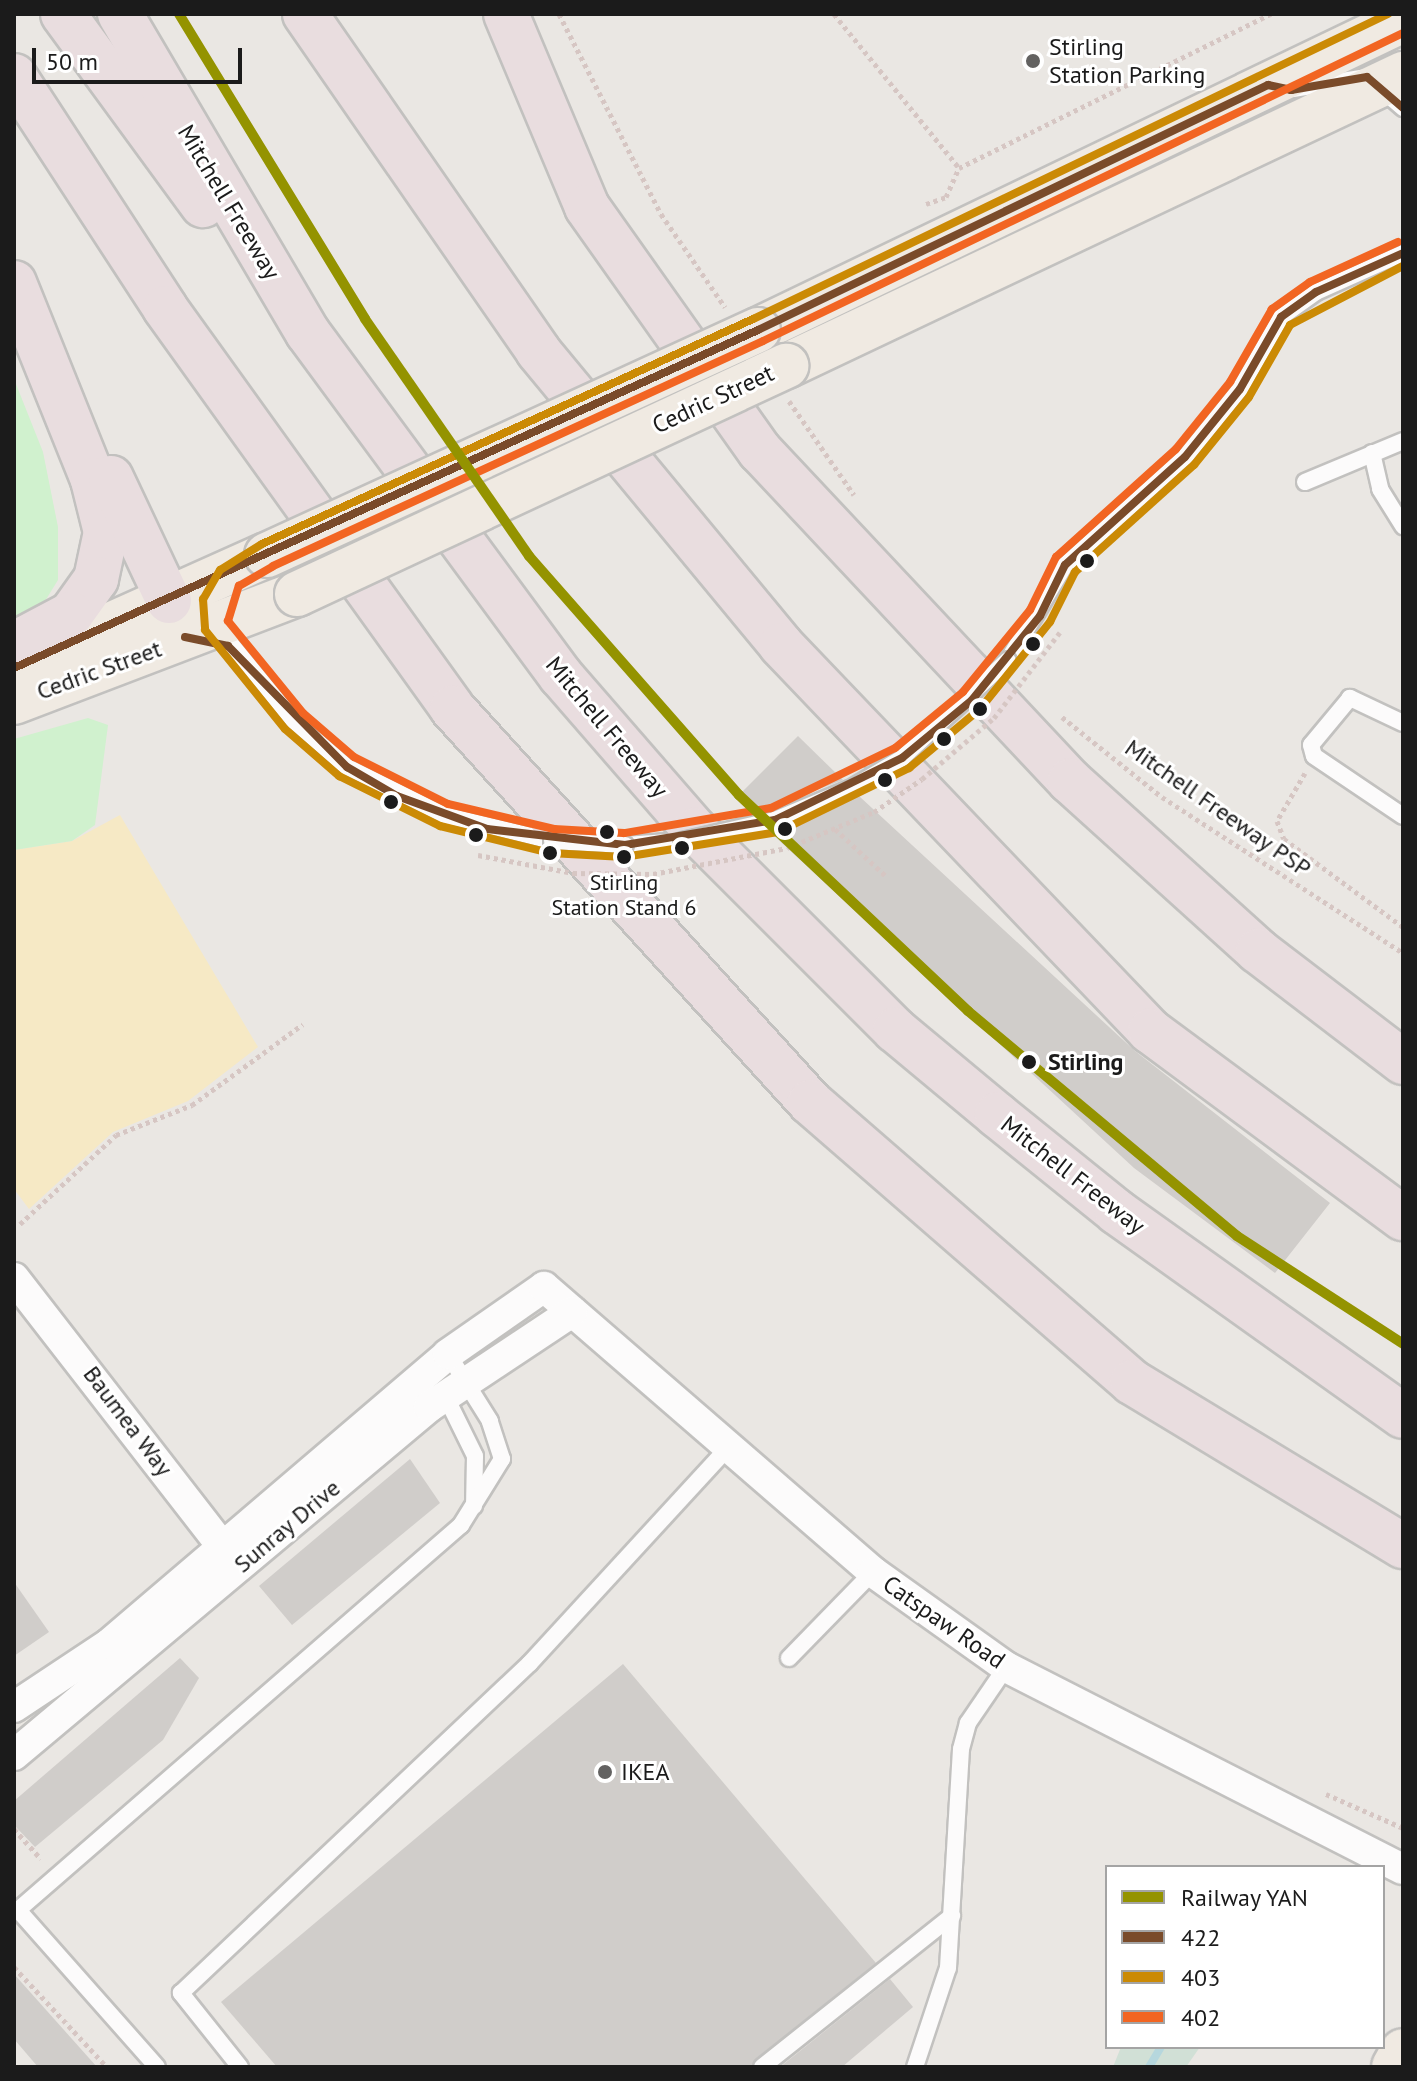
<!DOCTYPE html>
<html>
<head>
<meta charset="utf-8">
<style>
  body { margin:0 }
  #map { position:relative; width:1417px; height:2081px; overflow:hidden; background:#eae7e3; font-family:"PT Sans",sans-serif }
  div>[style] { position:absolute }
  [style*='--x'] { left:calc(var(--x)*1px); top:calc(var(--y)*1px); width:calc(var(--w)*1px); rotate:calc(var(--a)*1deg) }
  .wetland>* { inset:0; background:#d1e0d6 }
  .sand>* { inset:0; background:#f6e9c5 }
  .park>* { inset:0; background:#d0f1ce }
  .stream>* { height:8px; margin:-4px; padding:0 4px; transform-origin:4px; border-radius:4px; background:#b6d7dd }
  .building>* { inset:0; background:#d0cdca }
  .path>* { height:5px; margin-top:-2.5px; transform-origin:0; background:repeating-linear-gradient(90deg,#d6c6c3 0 4px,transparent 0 8px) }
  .roads { filter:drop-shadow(2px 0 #c2c1bf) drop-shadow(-2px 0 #c2c1bf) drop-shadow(0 2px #c2c1bf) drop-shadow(0 -2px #c2c1bf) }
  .lane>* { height:16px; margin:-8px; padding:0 8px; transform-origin:8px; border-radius:8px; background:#fcfbfb }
  .street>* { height:30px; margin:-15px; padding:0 15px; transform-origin:15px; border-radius:15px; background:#fcfbfb }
  .primary>* { height:44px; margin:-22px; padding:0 22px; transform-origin:22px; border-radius:22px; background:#f0eae2 }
  .highway>* { height:44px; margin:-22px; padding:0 22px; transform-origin:22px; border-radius:22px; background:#e9dddf }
  .path-bridge>* { height:5px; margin-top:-2.5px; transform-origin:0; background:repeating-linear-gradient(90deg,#d6c6c3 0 4px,transparent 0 8px) }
  .bridges { filter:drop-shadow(2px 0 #c2c1bf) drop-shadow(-2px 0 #c2c1bf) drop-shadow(0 2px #c2c1bf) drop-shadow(0 -2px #c2c1bf) }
  .lane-bridge>* { height:16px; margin:-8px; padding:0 8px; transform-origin:8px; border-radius:8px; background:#fcfbfb }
  .primary-bridge>* { height:44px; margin:-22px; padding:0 22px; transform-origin:22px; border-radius:22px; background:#f0eae2 }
  .bus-1>* { height:8px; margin:-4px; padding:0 4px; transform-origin:4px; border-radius:4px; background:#7a4b2a }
  .bus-2>* { height:8px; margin:-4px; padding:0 4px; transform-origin:4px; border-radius:4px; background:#cb8a05 }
  .bus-3>* { height:8px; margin:-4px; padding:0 4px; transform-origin:4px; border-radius:4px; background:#f26522 }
  .rail-1>* { height:10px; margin:-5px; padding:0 5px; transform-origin:5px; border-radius:5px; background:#949300 }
  .dots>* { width:22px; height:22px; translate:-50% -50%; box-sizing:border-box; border:4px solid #fff; border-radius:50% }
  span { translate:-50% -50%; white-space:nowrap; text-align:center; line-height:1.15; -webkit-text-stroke:6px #fff; paint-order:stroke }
  .bus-label { font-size:22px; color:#1b1b1b }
  .poi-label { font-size:24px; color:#1b1b1b }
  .left { translate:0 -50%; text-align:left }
  .street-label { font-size:24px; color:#1b1b1b }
  .stop-label { font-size:24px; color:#1b1b1b; font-weight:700 }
  .frame { position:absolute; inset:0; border:16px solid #1b1b1b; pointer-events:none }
  .legend { position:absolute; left:1105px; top:1865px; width:280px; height:184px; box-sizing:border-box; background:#fff; border:2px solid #a4a4a4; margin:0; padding:10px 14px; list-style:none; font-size:24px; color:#1b1b1b }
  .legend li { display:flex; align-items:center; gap:16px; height:40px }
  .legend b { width:40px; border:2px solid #a4a4a4 }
  .scale { position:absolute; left:32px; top:48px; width:210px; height:36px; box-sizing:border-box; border:4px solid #1b1b1b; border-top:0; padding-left:10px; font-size:24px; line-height:28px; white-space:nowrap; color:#1b1b1b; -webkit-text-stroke:6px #fff; paint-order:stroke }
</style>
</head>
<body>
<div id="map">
  <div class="wetland">
    <i style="clip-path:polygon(1121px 2047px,1200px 2047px,1186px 2067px,1113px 2067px)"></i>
  </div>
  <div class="sand">
    <i style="clip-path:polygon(120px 815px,258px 1047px,188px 1101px,113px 1132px,29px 1209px,14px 1189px,14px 850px,72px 841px)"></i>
  </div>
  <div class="park">
    <i style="clip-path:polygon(14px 379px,43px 452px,58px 527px,58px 580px,37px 614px,14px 624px)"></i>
    <i style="clip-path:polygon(88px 718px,108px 725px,95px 825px,72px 841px,14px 850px,14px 739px)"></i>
  </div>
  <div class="stream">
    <i style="--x:1149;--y:2067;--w:23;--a:-59"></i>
  </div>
  <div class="building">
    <i style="clip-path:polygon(798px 736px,843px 780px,752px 814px,736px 798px)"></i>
    <i style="clip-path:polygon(859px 796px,1135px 1051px,1330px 1203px,1275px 1273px,1134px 1168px,770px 832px)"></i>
    <i style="clip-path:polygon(410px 1459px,440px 1503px,292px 1625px,259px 1586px)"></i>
    <i style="clip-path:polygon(14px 1582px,49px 1632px,14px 1656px)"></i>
    <i style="clip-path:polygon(180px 1658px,199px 1678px,163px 1740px,35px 1847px,14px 1825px,14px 1801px)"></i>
    <i style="clip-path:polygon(623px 1664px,876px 1963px,751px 2067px,277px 2067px,221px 2002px)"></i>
    <i style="clip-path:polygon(14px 1974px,97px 2067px,38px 2067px,14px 2039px)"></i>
    <i style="clip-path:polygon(890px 1979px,913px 2007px,842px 2067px,780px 2067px)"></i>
  </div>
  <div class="path">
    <i style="--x:559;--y:14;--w:225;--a:63"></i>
    <i style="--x:661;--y:214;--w:113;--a:55.5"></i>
    <i style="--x:834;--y:14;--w:198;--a:50.9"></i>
    <i style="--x:926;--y:204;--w:21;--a:-19"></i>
    <i style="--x:946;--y:197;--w:32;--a:-66"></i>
    <i style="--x:959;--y:168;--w:348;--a:-26.3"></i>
    <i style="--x:789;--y:401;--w:114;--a:55.3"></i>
    <i style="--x:1062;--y:717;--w:128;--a:38.7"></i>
    <i style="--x:1162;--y:797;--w:287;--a:32.9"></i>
    <i style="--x:1305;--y:773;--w:56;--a:120.3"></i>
    <i style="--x:1277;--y:821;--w:19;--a:69"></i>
    <i style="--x:1284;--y:839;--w:148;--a:36.5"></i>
    <i style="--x:835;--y:829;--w:72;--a:42.8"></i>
    <i style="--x:20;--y:1224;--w:131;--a:-42.8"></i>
    <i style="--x:116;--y:1135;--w:82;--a:-21.5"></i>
    <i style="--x:192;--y:1105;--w:137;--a:-36.1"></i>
    <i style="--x:1326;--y:1794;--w:84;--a:23.8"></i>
    <i style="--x:14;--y:1829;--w:40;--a:48"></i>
    <i style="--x:14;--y:1967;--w:137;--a:47.1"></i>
  </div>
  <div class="roads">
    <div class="lane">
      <i style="--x:1293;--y:89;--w:75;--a:-9.2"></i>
      <i style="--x:1367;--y:77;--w:48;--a:40.7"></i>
      <i style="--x:1372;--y:453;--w:37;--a:77"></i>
      <i style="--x:1380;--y:489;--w:44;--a:58.1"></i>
      <i style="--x:1305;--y:482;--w:106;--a:-22.7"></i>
      <i style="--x:217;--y:627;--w:122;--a:50.7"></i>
      <i style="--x:294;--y:721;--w:70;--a:41"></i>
      <i style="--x:347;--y:767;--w:108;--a:26.3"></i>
      <i style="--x:444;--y:815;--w:111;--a:13.5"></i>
      <i style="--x:1008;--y:660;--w:111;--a:-59"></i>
      <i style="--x:1065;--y:565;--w:161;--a:-42"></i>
      <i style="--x:1185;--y:457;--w:87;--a:-51"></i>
      <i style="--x:1240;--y:389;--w:83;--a:-60.3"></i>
      <i style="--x:1281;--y:317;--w:43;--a:-35.5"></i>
      <i style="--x:1316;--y:292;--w:95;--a:-24.1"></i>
      <i style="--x:1403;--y:723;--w:59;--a:-154.7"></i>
      <i style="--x:1350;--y:698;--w:61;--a:129.7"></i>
      <i style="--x:1311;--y:745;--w:11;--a:75"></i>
      <i style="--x:1314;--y:756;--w:107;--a:34"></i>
      <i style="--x:625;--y:845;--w:57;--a:-4"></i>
      <i style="--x:444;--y:1393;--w:70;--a:63.8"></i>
      <i style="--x:475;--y:1456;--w:50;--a:91.1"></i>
      <i style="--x:789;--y:1658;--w:120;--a:-45.7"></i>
      <i style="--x:157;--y:2067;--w:210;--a:-131.5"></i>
      <i style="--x:18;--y:1910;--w:587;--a:-40.99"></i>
      <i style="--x:461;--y:1525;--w:78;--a:-58.2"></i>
      <i style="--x:502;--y:1459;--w:40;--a:-108"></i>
      <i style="--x:490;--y:1421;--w:79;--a:-122.1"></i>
      <i style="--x:240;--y:2067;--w:95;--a:-128.6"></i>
      <i style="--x:181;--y:1993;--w:480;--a:-43.4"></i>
      <i style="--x:530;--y:1663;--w:292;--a:-47.4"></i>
      <i style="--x:762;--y:2067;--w:243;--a:-38.5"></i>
      <i style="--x:915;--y:2067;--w:104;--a:-71.6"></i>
      <i style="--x:948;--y:1968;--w:219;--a:-86.6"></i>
      <i style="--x:961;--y:1749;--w:27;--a:-75"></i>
      <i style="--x:968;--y:1723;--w:68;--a:-55.8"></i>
    </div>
    <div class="street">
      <i style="--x:14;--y:1278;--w:357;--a:52.2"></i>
      <i style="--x:14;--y:1707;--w:114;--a:-33.6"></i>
      <i style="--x:109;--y:1644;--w:446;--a:-40.5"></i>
      <i style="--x:448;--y:1354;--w:117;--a:-34.9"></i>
      <i style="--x:544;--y:1287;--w:435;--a:40.9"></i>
      <i style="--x:873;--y:1572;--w:163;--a:35.5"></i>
      <i style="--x:1006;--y:1667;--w:445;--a:27"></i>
      <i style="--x:14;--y:1755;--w:542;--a:-39.98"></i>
      <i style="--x:429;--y:1407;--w:172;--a:-33.6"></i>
    </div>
    <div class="primary">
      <i style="--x:758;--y:330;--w:716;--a:-25.67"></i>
      <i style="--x:786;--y:366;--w:683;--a:-25.33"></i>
      <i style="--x:14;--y:668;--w:277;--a:-24.1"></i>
      <i style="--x:14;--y:702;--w:303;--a:-20.9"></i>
      <i style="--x:1394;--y:2067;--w:18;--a:-61"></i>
    </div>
    <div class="highway">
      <i style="--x:63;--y:14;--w:237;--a:53.8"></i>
      <i style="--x:120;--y:14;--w:370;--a:59.5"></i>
      <i style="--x:308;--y:333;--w:426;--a:53.6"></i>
      <i style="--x:561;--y:676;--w:204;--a:49"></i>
      <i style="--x:695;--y:830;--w:283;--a:45"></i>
      <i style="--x:895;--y:1030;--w:133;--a:39.8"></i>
      <i style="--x:997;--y:1115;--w:154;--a:38.9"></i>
      <i style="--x:1117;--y:1212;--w:351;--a:35.5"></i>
      <i style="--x:305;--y:14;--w:410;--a:55.3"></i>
      <i style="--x:538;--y:351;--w:381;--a:50.4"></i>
      <i style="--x:781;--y:645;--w:534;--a:46.29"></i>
      <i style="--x:1150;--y:1031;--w:315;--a:36.5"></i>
      <i style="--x:506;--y:14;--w:209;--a:67.2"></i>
      <i style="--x:587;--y:207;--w:299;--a:54.7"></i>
      <i style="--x:760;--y:451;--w:453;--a:46.8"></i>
      <i style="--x:1070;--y:781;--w:253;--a:42.1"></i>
      <i style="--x:1258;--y:951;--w:183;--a:37.4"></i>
      <i style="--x:14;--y:76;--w:277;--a:56.9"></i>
      <i style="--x:165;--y:308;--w:492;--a:54.3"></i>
      <i style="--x:452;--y:708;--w:532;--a:47.74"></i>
      <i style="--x:810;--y:1102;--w:427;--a:41"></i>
      <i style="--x:1132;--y:1382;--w:317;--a:31.2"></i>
      <i style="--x:14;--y:283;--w:212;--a:68.1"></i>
      <i style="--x:93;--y:480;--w:54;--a:76"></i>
      <i style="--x:106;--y:532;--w:48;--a:102"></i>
      <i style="--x:96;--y:579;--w:43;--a:125.5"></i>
      <i style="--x:71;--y:614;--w:64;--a:152.2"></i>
      <i style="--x:111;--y:478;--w:136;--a:64.8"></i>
    </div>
  </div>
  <div class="path-bridge">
    <i style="--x:478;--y:855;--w:97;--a:10.7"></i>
    <i style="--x:573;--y:873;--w:80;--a:0.7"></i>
    <i style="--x:653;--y:874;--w:136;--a:-11"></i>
    <i style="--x:787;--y:848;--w:94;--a:-22.5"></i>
    <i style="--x:874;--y:812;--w:58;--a:-34.5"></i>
    <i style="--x:922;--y:779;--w:94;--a:-40.3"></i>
    <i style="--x:994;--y:718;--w:110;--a:-52.4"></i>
  </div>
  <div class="bridges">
    <div class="lane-bridge">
      <i style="--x:552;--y:841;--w:73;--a:3.1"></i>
      <i style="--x:682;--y:841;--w:95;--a:-12.7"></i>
      <i style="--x:775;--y:820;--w:81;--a:-22.5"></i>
      <i style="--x:850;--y:789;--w:61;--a:-30.8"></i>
      <i style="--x:902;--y:758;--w:144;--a:-42.8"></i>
    </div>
    <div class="primary-bridge">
      <i style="--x:267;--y:555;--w:540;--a:-24.62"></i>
      <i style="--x:297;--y:594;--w:540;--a:-25"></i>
    </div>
  </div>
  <div class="bus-1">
    <i style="--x:1268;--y:85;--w:24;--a:12"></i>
    <i style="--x:1291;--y:90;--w:77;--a:-9.7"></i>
    <i style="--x:1367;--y:77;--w:48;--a:40.7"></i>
    <i style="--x:185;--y:637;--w:44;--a:11.8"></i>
    <i style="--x:228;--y:646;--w:170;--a:45.5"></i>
    <i style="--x:347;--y:767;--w:58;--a:30.1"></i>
    <i style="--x:397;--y:796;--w:96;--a:20.1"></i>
    <i style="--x:487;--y:829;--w:139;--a:6.6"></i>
    <i style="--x:625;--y:845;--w:152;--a:-9.5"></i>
    <i style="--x:775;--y:820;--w:141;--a:-26"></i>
    <i style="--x:902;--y:758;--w:91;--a:-39.6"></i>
    <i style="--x:972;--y:700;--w:108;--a:-51"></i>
    <i style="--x:1040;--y:616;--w:57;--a:-63.9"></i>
    <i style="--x:1065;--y:565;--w:161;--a:-42"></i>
    <i style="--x:1185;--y:457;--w:87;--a:-51"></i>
    <i style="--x:1240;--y:389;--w:83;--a:-60.3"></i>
    <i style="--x:1281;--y:317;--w:43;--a:-35.5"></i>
    <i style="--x:1316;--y:292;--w:95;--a:-24.1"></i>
    <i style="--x:14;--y:668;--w:817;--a:-24.43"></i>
    <i style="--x:758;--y:330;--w:566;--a:-25.66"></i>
  </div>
  <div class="bus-2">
    <i style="--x:1388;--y:14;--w:704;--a:154.34"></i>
    <i style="--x:753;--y:319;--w:540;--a:155.38"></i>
    <i style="--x:262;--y:544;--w:49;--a:148.2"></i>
    <i style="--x:220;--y:570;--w:34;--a:120"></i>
    <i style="--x:203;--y:599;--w:31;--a:86"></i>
    <i style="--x:205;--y:630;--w:127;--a:51.1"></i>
    <i style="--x:285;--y:729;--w:72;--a:41"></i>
    <i style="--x:339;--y:776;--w:113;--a:26.3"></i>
    <i style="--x:440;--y:826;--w:113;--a:13.8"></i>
    <i style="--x:550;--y:853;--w:74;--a:3.1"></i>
    <i style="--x:624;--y:857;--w:156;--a:-9.2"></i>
    <i style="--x:778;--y:832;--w:146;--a:-26"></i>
    <i style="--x:909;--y:768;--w:92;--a:-39.7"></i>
    <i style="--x:980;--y:709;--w:112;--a:-51.2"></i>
    <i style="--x:1050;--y:622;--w:56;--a:-63.4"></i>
    <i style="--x:1075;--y:572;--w:160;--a:-42"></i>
    <i style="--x:1194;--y:465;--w:87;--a:-51"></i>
    <i style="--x:1249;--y:397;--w:83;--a:-60.3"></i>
    <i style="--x:1290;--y:325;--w:127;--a:-27.6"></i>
  </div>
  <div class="bus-3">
    <i style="--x:1398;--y:242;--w:97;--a:155.6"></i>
    <i style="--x:1310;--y:282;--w:47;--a:144.6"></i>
    <i style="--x:1272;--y:309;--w:84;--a:119.9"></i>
    <i style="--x:1230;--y:382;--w:86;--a:128.9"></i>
    <i style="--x:1176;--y:449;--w:161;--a:138"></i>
    <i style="--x:1056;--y:557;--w:59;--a:116.1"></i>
    <i style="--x:1030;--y:610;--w:106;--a:129.3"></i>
    <i style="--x:963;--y:692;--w:88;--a:140.5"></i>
    <i style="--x:895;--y:748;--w:138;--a:154.2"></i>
    <i style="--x:771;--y:808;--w:149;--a:170.3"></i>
    <i style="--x:624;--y:833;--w:70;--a:-176.7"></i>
    <i style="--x:554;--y:829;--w:109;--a:-166.7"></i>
    <i style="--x:448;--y:804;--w:105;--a:-153.4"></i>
    <i style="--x:354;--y:757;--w:67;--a:-139.2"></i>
    <i style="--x:303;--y:713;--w:119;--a:-129.2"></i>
    <i style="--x:228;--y:621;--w:37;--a:-73"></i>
    <i style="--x:239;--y:586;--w:39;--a:-30"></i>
    <i style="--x:273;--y:566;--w:539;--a:-24.66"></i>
    <i style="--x:763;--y:341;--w:710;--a:-25.7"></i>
  </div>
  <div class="rail-1">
    <i style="--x:179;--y:14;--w:357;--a:58.6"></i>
    <i style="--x:365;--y:319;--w:288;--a:55.3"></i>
    <i style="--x:529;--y:556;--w:318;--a:48.7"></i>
    <i style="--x:739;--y:795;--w:315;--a:43.3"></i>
    <i style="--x:968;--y:1011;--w:351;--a:39.9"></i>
    <i style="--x:1237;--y:1236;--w:198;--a:33"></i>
  </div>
  <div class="dots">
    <i style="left:1033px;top:61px;background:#636261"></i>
    <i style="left:1087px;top:561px;background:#1b1b1b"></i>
    <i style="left:1033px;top:644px;background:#1b1b1b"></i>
    <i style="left:980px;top:709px;background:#1b1b1b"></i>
    <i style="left:944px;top:739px;background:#1b1b1b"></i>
    <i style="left:885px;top:780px;background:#1b1b1b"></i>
    <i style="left:391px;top:802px;background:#1b1b1b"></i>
    <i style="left:785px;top:829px;background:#1b1b1b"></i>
    <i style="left:607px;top:832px;background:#1b1b1b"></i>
    <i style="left:476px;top:835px;background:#1b1b1b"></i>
    <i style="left:682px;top:848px;background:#1b1b1b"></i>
    <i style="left:550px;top:853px;background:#1b1b1b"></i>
    <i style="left:624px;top:857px;background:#1b1b1b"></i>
    <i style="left:1029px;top:1062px;background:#1b1b1b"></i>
    <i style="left:605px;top:1772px;background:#636261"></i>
  </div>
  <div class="bus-label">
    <span style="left:624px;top:895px">Stirling<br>Station Stand 6</span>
  </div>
  <div class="poi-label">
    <span class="left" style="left:1049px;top:61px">Stirling<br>Station Parking</span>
    <span class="left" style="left:621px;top:1772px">IKEA</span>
  </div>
  <div class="street-label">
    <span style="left:229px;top:202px;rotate:59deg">Mitchell Freeway</span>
    <span style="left:713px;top:399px;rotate:-25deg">Cedric Street</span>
    <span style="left:99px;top:670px;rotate:-20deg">Cedric Street</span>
    <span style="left:607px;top:727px;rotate:50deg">Mitchell Freeway</span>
    <span style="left:1218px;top:808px;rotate:35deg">Mitchell Freeway PSP</span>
    <span style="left:1073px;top:1175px;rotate:38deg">Mitchell Freeway</span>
    <span style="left:128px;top:1421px;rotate:53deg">Baumea Way</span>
    <span style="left:287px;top:1526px;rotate:-40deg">Sunray Drive</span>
    <span style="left:944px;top:1622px;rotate:35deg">Catspaw Road</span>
  </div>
  <div class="stop-label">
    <span class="left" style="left:1048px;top:1062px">Stirling</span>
  </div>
  <div class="frame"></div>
  <ul class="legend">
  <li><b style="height:10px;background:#949300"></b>Railway YAN</li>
  <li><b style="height:10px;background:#7a4b2a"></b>422</li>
  <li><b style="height:10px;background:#cb8a05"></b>403</li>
  <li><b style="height:10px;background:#f26522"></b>402</li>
  </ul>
  <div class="scale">50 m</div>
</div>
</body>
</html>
